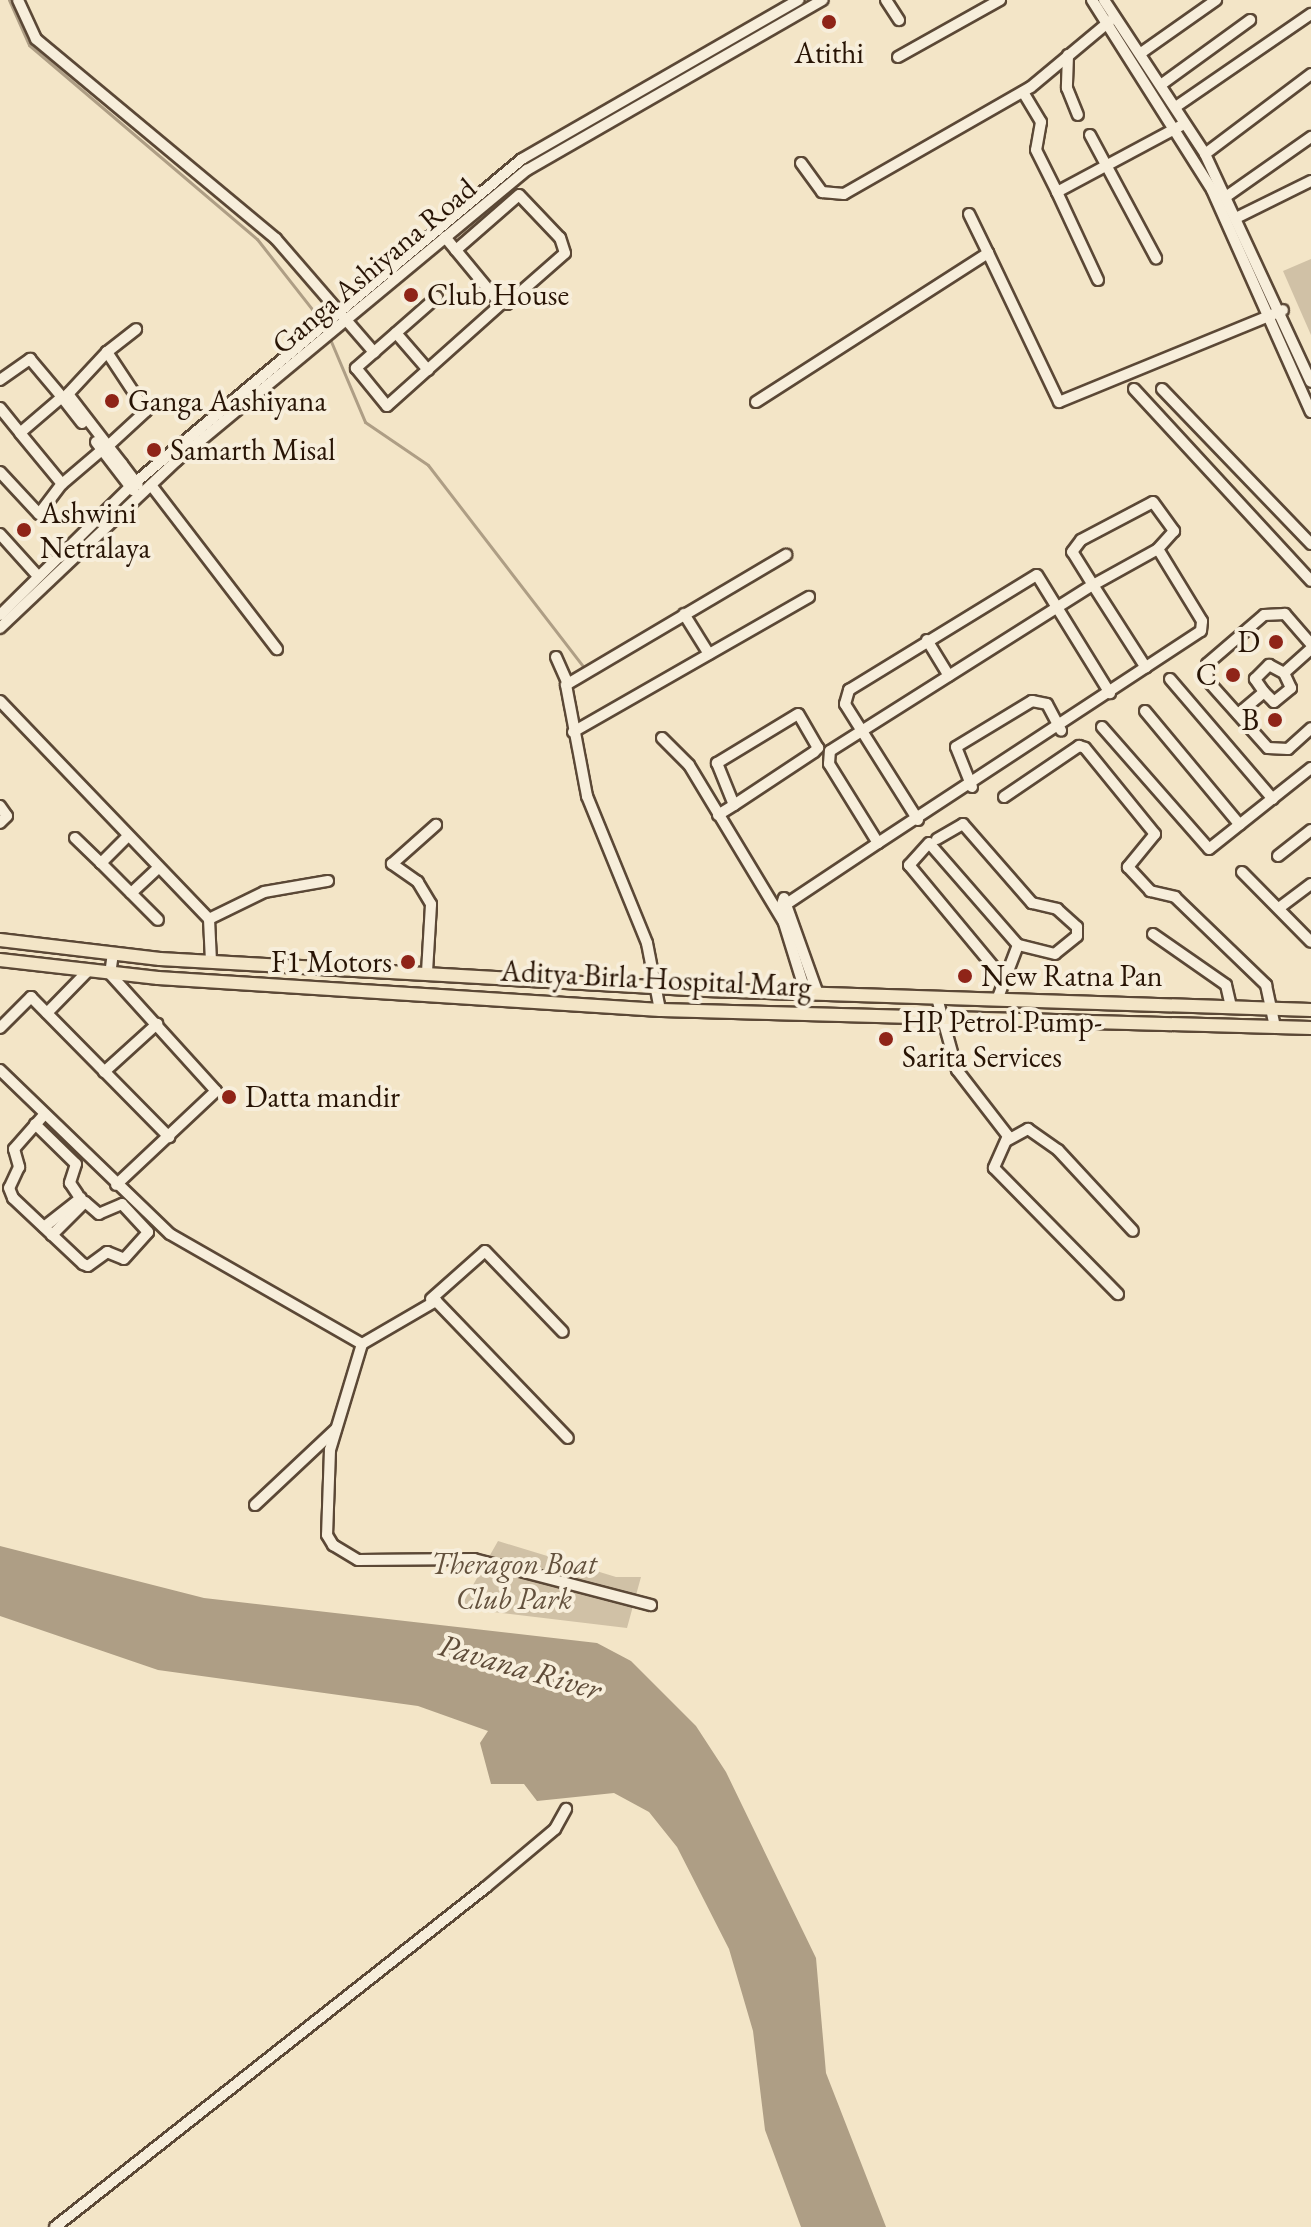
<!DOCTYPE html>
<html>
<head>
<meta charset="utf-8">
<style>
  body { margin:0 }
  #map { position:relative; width:1311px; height:2227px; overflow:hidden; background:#f3e5c7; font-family:"EB Garamond",serif }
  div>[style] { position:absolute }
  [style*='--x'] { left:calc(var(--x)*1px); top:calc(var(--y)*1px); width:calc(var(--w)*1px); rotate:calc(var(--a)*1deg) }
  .green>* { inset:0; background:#d0c1a6 }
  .water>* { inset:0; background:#ae9e85 }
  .stream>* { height:3px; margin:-1.5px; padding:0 1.5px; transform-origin:1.5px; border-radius:1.5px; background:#ae9e85 }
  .roads { filter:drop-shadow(2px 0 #5b4836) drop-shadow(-2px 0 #5b4836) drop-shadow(0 2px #5b4836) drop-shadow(0 -2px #5b4836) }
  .minor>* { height:10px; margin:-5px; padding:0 5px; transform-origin:5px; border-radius:5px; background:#f7eedb }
  .major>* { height:12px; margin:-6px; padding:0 6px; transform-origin:6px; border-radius:6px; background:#f3e5c7 }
  .dots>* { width:22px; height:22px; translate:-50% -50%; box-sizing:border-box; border:4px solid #f7eedb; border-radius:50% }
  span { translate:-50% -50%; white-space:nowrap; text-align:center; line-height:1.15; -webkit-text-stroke:8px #f7eedb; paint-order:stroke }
  .poi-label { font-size:30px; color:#281405 }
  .left { translate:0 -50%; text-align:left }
  .right { translate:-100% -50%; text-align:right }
  .street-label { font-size:30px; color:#281405 }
  .park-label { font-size:30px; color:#63513d; font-style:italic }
  .water-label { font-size:32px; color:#5e4b38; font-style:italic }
</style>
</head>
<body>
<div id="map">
  <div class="green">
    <i style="clip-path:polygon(1311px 259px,1311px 335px,1283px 271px)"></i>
    <i style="clip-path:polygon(498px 1541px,616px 1577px,641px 1577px,627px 1628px,460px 1608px)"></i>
  </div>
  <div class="water">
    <i style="clip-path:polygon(0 1546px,204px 1598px,597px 1643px,631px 1661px,696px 1726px,726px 1772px,816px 1958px,826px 2073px,886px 2227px,801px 2227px,765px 2130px,753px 2031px,729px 1949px,677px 1847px,649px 1812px,614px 1793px,537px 1801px,524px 1784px,491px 1784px,480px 1743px,488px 1731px,418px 1706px,158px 1670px,0 1616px)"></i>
  </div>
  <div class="stream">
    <i style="--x:9;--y:0;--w:49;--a:66"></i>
    <i style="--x:29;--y:45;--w:299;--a:40.4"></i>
    <i style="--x:257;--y:239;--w:100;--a:51.9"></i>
    <i style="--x:330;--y:339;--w:90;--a:67.1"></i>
    <i style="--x:365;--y:422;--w:76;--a:34.3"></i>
    <i style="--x:428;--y:465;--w:259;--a:52.4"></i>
  </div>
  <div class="roads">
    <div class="minor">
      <i style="--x:18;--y:0;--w:43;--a:65.2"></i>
      <i style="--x:36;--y:39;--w:312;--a:39.8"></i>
      <i style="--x:276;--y:239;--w:150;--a:49.1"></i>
      <i style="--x:886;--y:0;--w:24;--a:57"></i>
      <i style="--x:1092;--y:0;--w:225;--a:57.7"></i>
      <i style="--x:1212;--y:190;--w:243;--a:66"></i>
      <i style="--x:1104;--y:0;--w:184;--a:56.7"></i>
      <i style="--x:1205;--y:154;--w:251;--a:65.1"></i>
      <i style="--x:1141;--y:53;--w:92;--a:-35.2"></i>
      <i style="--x:1068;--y:55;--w:33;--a:92"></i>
      <i style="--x:1067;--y:88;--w:29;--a:68"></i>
      <i style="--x:898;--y:57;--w:117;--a:-29.2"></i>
      <i style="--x:1162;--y:84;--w:109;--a:-36"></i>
      <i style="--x:1023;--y:92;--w:35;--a:59"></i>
      <i style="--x:1041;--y:122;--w:28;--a:100"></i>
      <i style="--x:1036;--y:150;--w:47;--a:63.4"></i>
      <i style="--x:1177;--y:106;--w:163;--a:-34.5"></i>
      <i style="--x:1090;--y:135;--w:140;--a:61.8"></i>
      <i style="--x:1205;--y:154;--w:133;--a:-37"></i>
      <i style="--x:801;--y:163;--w:36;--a:54"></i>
      <i style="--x:822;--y:192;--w:22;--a:5"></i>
      <i style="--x:844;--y:194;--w:215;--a:-29.8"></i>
      <i style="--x:1031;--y:87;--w:103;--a:-39.9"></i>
      <i style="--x:1227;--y:196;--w:103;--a:-35.1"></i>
      <i style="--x:969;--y:214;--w:43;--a:64"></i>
      <i style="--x:1238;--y:217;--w:81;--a:-26.3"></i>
      <i style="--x:445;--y:237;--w:83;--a:50.4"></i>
      <i style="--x:498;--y:301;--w:9;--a:18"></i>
      <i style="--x:507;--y:304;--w:77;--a:-41.3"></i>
      <i style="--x:565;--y:253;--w:16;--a:-108"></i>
      <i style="--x:560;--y:238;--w:59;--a:-133.6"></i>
      <i style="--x:519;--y:195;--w:84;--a:138.9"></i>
      <i style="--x:1098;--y:280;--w:97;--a:-115"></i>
      <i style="--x:1057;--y:192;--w:142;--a:-28.2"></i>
      <i style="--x:437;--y:297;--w:108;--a:138.8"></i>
      <i style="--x:356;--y:368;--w:49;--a:50.8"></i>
      <i style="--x:387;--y:406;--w:154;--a:-41.8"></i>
      <i style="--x:396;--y:333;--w:49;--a:49.1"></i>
      <i style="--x:107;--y:352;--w:37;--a:-38"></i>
      <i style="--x:0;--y:380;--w:37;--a:-35"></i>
      <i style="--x:30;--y:359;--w:50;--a:49.9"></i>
      <i style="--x:1134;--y:389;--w:261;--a:47.3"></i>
      <i style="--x:1162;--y:389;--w:215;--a:46.1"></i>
      <i style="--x:756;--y:402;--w:276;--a:-32.7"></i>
      <i style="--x:988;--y:253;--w:165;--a:64.5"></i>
      <i style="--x:1059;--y:402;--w:242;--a:-22.3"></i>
      <i style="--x:0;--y:408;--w:32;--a:51"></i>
      <i style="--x:82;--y:423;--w:33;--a:-128"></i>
      <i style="--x:62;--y:397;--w:55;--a:139.4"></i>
      <i style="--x:20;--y:433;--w:66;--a:50.5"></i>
      <i style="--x:62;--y:484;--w:52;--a:-40.4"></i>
      <i style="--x:96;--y:442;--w:61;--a:52.4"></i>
      <i style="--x:108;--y:446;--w:52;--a:-42.6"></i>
      <i style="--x:146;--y:411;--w:71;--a:-123.5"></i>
      <i style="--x:107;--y:352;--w:57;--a:132.9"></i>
      <i style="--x:68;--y:394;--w:66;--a:52.4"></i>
      <i style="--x:108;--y:446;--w:23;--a:52"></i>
      <i style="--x:122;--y:464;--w:26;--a:53"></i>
      <i style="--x:0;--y:472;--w:57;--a:47.1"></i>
      <i style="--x:39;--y:514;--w:38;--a:-53"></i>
      <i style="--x:151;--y:485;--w:207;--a:52.5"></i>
      <i style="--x:0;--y:534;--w:57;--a:47.9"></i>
      <i style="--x:684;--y:614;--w:47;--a:58"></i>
      <i style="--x:0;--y:615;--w:182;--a:-44.6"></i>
      <i style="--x:130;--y:487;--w:511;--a:-39.92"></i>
      <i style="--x:522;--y:159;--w:319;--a:-29.9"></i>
      <i style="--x:0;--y:628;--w:243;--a:-43.5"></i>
      <i style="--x:176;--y:461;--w:456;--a:-39.7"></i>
      <i style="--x:527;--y:170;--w:341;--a:-29.9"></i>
      <i style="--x:927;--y:640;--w:42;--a:58.6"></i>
      <i style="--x:1311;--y:644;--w:40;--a:-131"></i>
      <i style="--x:1285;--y:614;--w:21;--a:177"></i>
      <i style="--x:1264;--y:615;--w:75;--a:139.3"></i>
      <i style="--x:1207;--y:664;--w:17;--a:87"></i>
      <i style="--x:1208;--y:681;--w:90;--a:48.2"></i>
      <i style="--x:1268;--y:748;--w:20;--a:3"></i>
      <i style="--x:1288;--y:749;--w:31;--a:-42"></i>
      <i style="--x:556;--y:657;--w:27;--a:66"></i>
      <i style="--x:1170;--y:679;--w:158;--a:49.4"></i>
      <i style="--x:1264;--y:692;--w:14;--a:45"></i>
      <i style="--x:1274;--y:702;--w:22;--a:-39"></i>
      <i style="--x:1291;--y:688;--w:17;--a:-115"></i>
      <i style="--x:0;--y:701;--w:302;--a:46.2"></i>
      <i style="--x:209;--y:919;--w:43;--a:87.3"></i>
      <i style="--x:1145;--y:711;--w:148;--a:50.2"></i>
      <i style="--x:1238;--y:714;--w:34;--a:-40"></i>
      <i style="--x:1264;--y:692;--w:16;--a:-125"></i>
      <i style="--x:1255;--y:679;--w:20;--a:-45"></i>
      <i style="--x:1269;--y:665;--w:17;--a:28"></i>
      <i style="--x:1284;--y:673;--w:36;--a:-42"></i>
      <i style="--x:1102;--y:727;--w:162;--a:48.7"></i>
      <i style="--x:1209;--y:849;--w:130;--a:-38.5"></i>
      <i style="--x:573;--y:732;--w:272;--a:-29.8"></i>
      <i style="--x:662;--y:738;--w:38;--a:45"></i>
      <i style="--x:689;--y:765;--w:188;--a:58.9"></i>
      <i style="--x:972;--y:787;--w:43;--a:-111.8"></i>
      <i style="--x:956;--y:747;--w:89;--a:-31.2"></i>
      <i style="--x:1032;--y:701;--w:15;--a:11"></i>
      <i style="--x:1047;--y:704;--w:30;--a:62"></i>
      <i style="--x:1004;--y:797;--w:91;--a:-34.2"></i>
      <i style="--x:1079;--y:746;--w:6;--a:18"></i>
      <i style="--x:1085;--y:748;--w:111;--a:50.9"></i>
      <i style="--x:1155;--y:834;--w:43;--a:129.3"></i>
      <i style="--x:1128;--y:867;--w:33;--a:47"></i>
      <i style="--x:1150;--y:891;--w:26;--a:13"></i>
      <i style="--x:1175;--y:897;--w:127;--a:44"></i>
      <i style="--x:1266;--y:985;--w:43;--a:77.9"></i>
      <i style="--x:0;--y:806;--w:12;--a:55"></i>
      <i style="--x:7;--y:816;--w:10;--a:135"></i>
      <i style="--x:718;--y:815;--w:19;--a:-32"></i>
      <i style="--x:734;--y:805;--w:96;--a:-33.5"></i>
      <i style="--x:814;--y:752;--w:6;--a:-45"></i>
      <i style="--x:818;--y:748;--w:39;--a:-120"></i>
      <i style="--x:798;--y:714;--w:95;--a:148.8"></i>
      <i style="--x:717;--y:763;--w:45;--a:68"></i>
      <i style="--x:918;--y:820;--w:137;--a:-122.2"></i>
      <i style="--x:845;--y:704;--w:15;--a:-74"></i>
      <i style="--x:849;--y:690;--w:220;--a:-31.5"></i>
      <i style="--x:1037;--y:575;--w:139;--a:58.3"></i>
      <i style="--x:127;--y:837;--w:37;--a:135"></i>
      <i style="--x:101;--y:863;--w:42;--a:45"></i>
      <i style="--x:75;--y:838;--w:36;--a:44"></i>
      <i style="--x:937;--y:839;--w:30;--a:-30"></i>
      <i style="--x:963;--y:824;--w:105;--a:48.9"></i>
      <i style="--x:1032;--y:903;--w:26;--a:13"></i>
      <i style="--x:1057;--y:909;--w:27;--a:42"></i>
      <i style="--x:1077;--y:927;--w:9;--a:90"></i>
      <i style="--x:1077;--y:936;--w:28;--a:141"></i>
      <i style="--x:1055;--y:954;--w:38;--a:-166"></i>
      <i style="--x:1018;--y:945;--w:135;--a:-131.1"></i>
      <i style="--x:929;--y:843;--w:30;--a:132"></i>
      <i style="--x:909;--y:865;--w:144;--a:50.3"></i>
      <i style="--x:878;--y:843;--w:386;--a:-33.3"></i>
      <i style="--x:1201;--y:631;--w:10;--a:-84"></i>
      <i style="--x:1202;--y:621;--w:84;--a:-121.4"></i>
      <i style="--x:1158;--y:549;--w:74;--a:151"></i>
      <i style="--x:1093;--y:585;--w:39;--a:-122"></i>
      <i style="--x:1072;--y:552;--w:15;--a:-53"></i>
      <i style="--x:1081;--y:540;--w:81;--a:-27.8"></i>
      <i style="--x:1153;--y:502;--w:36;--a:54"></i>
      <i style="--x:1174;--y:531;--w:24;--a:132"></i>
      <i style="--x:1278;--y:856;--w:42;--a:-38.2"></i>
      <i style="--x:157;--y:869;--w:35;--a:137"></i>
      <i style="--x:131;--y:893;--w:38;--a:45"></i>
      <i style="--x:1242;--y:872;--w:98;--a:45.4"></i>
      <i style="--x:784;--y:898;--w:13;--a:108"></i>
      <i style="--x:780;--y:910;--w:88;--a:72.8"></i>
      <i style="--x:784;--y:899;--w:101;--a:70.3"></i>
      <i style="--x:788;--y:903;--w:108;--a:-33.7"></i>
      <i style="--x:878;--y:843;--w:93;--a:-121.8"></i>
      <i style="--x:829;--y:764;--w:13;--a:-86"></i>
      <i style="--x:830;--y:751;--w:311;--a:-32.3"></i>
      <i style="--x:1093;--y:585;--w:98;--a:57.4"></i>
      <i style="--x:1279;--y:908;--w:40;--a:-37"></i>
      <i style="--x:209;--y:919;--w:61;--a:-26.1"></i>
      <i style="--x:264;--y:892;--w:65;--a:-9.8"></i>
      <i style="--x:1153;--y:934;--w:89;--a:34.9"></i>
      <i style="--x:1226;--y:985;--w:23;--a:77"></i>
      <i style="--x:113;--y:953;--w:21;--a:98"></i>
      <i style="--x:110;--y:974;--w:158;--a:47.8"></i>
      <i style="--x:216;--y:1091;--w:137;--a:136.8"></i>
      <i style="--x:427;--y:972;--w:68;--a:-86.6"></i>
      <i style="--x:431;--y:904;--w:26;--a:-121"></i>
      <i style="--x:418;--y:882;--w:32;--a:-145"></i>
      <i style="--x:392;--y:864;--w:59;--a:-41.6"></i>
      <i style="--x:937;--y:998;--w:75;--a:74.5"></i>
      <i style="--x:957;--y:1070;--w:83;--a:52.3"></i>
      <i style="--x:1008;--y:1136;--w:35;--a:114"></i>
      <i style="--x:994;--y:1168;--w:177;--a:45.5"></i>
      <i style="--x:997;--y:1000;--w:59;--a:-69.1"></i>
      <i style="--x:660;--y:1010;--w:68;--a:-101"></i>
      <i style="--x:647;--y:943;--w:159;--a:-112.2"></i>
      <i style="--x:587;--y:796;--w:113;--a:-100.7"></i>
      <i style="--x:566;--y:685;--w:256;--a:-30.6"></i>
      <i style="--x:47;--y:1013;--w:59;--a:-45.7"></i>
      <i style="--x:0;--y:1028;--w:44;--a:-45"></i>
      <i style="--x:31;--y:997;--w:197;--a:45.4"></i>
      <i style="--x:0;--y:1070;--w:236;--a:44"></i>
      <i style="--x:170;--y:1234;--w:221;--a:29.8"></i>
      <i style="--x:362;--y:1344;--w:111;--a:106.8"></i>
      <i style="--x:330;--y:1450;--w:85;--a:92"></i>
      <i style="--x:327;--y:1535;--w:12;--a:59"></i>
      <i style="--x:333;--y:1545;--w:29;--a:31"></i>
      <i style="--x:358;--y:1560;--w:116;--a:-0.5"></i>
      <i style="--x:474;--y:1559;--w:183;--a:14.6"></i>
      <i style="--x:104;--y:1072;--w:72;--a:-42.2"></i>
      <i style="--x:43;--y:1116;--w:44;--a:131.3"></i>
      <i style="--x:14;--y:1149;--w:19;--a:74"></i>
      <i style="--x:19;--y:1167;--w:23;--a:115"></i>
      <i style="--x:9;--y:1188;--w:11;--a:68"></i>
      <i style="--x:13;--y:1198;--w:96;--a:43.3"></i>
      <i style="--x:83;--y:1264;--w:5;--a:22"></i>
      <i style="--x:88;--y:1266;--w:24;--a:-36"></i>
      <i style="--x:107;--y:1252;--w:18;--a:22"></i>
      <i style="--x:124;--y:1259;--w:36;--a:-48"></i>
      <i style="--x:148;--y:1232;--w:38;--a:-133"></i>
      <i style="--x:122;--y:1204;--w:25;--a:157"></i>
      <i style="--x:99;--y:1214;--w:18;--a:-139"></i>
      <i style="--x:85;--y:1202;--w:47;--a:135"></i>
      <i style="--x:35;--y:1124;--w:57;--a:44.3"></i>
      <i style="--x:76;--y:1164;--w:20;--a:108"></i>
      <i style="--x:70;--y:1183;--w:14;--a:56"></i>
      <i style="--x:1008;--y:1140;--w:23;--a:-29"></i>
      <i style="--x:1028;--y:1129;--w:37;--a:35"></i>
      <i style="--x:1058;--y:1150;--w:110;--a:47.2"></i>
      <i style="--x:44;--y:1227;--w:47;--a:-38.1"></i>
      <i style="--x:431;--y:1299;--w:72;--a:-41.6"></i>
      <i style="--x:485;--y:1251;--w:112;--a:46.1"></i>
      <i style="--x:362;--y:1344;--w:86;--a:-30.2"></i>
      <i style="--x:436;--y:1301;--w:190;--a:46.1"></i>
      <i style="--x:255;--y:1505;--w:111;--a:-43.2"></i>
      <i style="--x:55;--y:2227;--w:549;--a:-38.27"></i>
      <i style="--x:486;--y:1887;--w:90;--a:-40"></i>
      <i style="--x:555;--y:1829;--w:23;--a:-61"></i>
    </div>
    <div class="major">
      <i style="--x:0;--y:940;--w:161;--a:6.8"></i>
      <i style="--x:160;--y:959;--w:547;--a:3.25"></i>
      <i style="--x:706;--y:990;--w:605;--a:1.89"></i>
      <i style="--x:0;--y:960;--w:159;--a:6.5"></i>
      <i style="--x:158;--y:978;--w:503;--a:3.65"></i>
      <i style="--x:660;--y:1010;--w:651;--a:1.58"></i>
    </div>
  </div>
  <div class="dots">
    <i style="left:829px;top:22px;background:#8f2418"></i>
    <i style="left:411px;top:295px;background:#8f2418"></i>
    <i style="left:112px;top:401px;background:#8f2418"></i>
    <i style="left:154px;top:450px;background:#8f2418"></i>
    <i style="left:24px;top:530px;background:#8f2418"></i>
    <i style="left:1276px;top:642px;background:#8f2418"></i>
    <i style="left:1233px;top:675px;background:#8f2418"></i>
    <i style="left:1275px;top:720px;background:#8f2418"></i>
    <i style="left:408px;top:962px;background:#8f2418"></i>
    <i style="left:965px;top:976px;background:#8f2418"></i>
    <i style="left:886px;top:1039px;background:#8f2418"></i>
    <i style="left:229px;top:1097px;background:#8f2418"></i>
  </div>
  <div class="poi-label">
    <span style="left:829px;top:53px">Atithi</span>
    <span class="left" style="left:427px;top:295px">Club House</span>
    <span class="left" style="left:128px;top:401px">Ganga Aashiyana</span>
    <span class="left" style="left:170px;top:450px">Samarth Misal</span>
    <span class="left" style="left:40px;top:530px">Ashwini<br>Netralaya</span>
    <span class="right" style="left:1260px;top:642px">D</span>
    <span class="right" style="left:1217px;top:675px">C</span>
    <span class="right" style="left:1259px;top:720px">B</span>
    <span class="right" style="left:392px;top:962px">F1 Motors</span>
    <span class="left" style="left:981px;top:976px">New Ratna Pan</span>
    <span class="left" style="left:902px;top:1039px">HP Petrol Pump-<br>Sarita Services</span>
    <span class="left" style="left:245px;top:1097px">Datta mandir</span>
  </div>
  <div class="street-label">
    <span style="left:374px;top:266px;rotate:-40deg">Ganga Ashiyana Road</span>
    <span style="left:656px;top:979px;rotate:3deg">Aditya Birla Hospital Marg</span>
  </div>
  <div class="park-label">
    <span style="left:514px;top:1581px">Theragon Boat<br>Club Park</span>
  </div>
  <div class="water-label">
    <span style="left:520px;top:1667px;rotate:16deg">Pavana River</span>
  </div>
</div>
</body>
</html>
